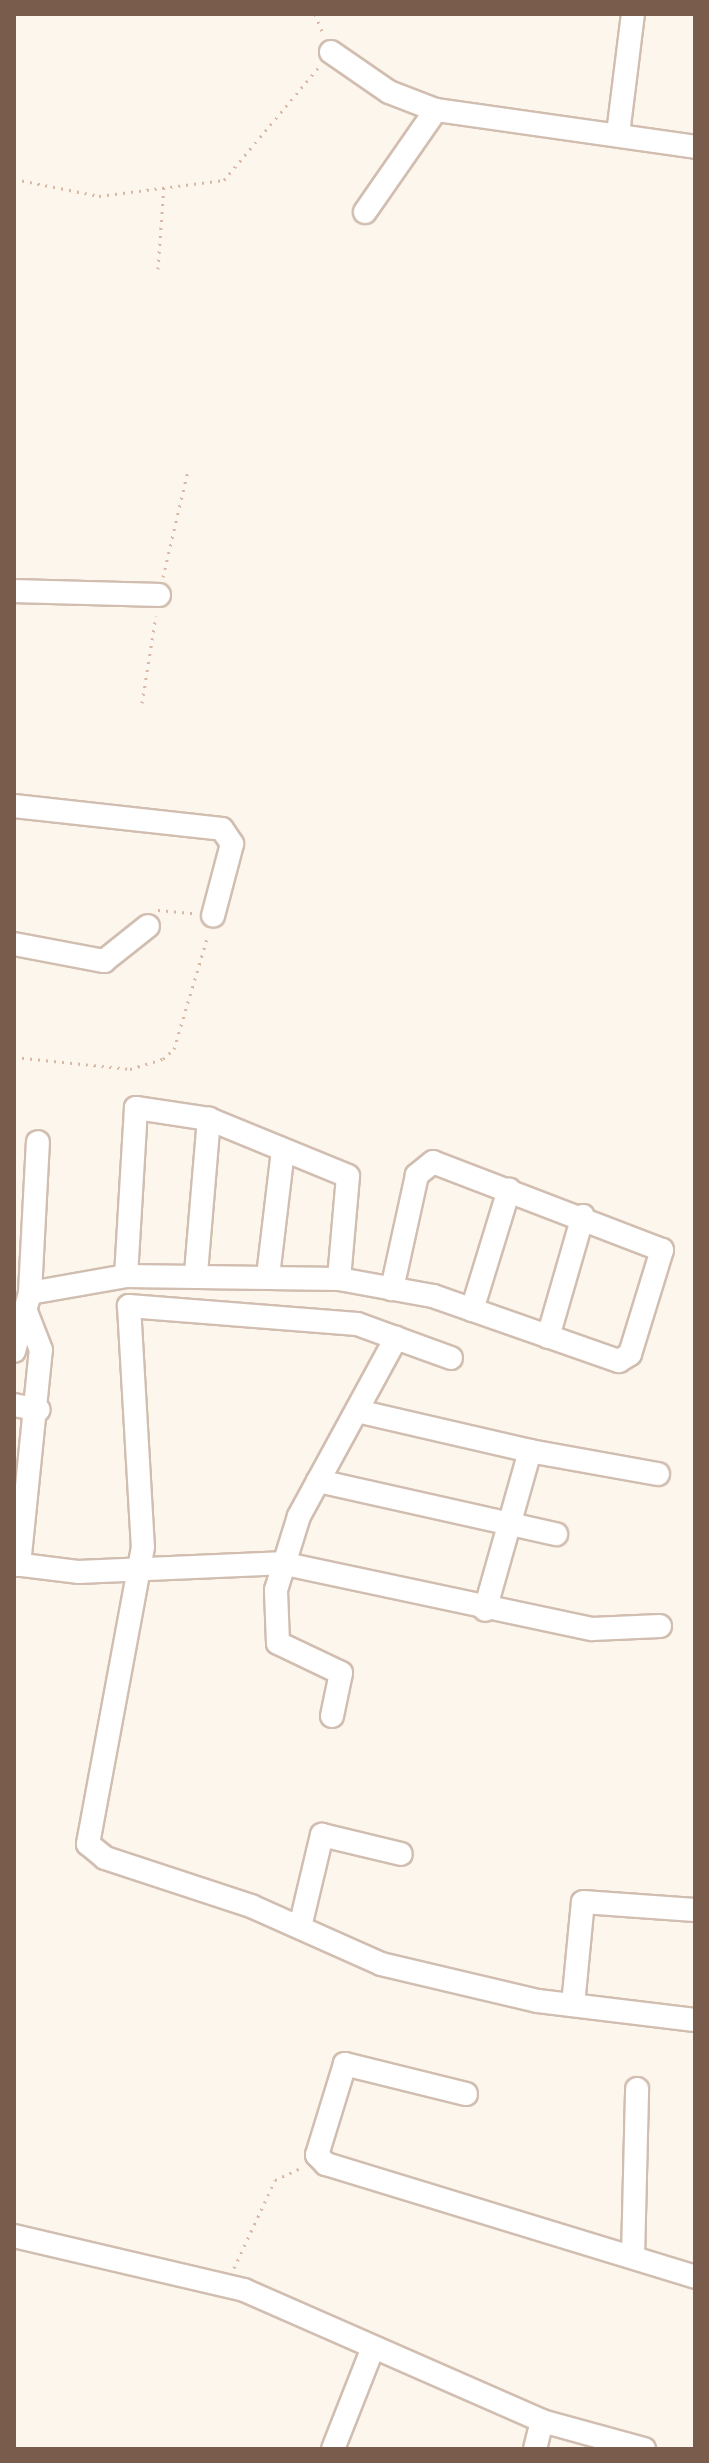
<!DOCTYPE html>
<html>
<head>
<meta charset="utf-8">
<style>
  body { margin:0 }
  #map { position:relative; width:709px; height:2463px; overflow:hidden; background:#fdf6ec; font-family:"PT Sans",sans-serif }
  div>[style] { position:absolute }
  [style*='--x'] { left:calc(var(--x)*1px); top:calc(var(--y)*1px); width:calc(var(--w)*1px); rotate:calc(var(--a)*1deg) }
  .path>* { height:3px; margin-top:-1.5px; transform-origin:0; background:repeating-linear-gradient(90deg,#d9b8a5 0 2px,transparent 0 8px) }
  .roads { filter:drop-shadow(2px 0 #d1beb0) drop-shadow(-2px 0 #d1beb0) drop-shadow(0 2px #d1beb0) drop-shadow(0 -2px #d1beb0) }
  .minor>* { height:22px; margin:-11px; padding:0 11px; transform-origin:11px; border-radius:11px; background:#fff }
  span { translate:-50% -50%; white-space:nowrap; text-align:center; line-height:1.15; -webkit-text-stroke:6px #fffaf3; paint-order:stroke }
  .frame { position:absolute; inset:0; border:16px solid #7a5c4d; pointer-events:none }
</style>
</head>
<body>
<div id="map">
  <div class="path">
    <i style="--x:315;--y:14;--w:22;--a:68"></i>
    <i style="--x:14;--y:179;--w:87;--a:11.3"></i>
    <i style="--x:99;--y:196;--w:126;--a:-7.3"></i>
    <i style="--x:224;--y:180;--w:146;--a:-50"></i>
    <i style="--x:158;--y:269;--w:84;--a:-85.9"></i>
    <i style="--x:163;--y:577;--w:110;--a:-76.8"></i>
    <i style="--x:142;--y:703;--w:88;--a:-80.9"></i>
    <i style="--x:158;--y:910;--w:36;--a:5"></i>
    <i style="--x:14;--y:1057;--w:117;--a:5.9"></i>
    <i style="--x:130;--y:1069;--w:34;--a:-17"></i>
    <i style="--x:163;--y:1059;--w:15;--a:-42"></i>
    <i style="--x:174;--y:1049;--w:119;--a:-73.4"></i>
    <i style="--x:234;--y:2268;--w:97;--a:-65"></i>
    <i style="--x:275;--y:2180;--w:31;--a:-25"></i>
  </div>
  <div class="roads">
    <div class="minor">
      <i style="--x:331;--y:52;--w:70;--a:34.6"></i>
      <i style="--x:389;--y:92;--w:50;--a:21"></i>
      <i style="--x:436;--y:110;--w:262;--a:8.1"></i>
      <i style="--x:618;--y:134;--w:121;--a:-82.9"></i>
      <i style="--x:365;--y:212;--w:124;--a:-55.2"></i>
      <i style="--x:14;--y:591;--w:145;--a:1.6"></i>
      <i style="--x:14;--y:806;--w:209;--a:6.3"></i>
      <i style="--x:222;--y:829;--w:18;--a:56"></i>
      <i style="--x:232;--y:844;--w:74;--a:104.8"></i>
      <i style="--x:14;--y:944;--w:92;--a:10.7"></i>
      <i style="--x:104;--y:961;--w:56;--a:-38.5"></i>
      <i style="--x:196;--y:1273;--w:155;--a:-85.2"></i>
      <i style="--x:268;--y:1276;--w:126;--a:-83.2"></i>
      <i style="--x:339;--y:1279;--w:96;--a:10.3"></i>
      <i style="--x:433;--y:1296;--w:197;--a:19.3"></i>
      <i style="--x:619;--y:1361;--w:13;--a:-32"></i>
      <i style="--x:630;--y:1354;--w:109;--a:-72.9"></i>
      <i style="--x:662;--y:1250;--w:245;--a:-159"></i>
      <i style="--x:433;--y:1162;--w:21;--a:141"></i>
      <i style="--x:417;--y:1175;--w:117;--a:102.4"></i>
      <i style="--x:30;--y:1293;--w:151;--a:-87"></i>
      <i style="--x:472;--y:1310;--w:126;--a:-72.9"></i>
      <i style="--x:548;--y:1337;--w:126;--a:-73.9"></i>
      <i style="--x:14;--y:1351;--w:60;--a:-74.6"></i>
      <i style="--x:30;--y:1293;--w:97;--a:-10"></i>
      <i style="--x:126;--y:1276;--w:213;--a:0.8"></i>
      <i style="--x:339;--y:1279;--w:103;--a:-85"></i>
      <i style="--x:348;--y:1176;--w:150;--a:-157.7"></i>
      <i style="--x:209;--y:1119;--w:74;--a:-171.4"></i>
      <i style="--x:136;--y:1108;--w:168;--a:93.4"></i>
      <i style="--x:451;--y:1358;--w:100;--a:-160.1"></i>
      <i style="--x:357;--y:1324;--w:229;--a:-175.5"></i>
      <i style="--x:129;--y:1306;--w:241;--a:86.7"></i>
      <i style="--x:143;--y:1547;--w:302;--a:100.5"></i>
      <i style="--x:88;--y:1844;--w:22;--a:39"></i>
      <i style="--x:105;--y:1858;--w:154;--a:18.2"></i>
      <i style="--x:251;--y:1906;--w:142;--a:24"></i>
      <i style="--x:381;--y:1964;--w:161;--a:13.3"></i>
      <i style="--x:538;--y:2001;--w:158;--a:6.9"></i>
      <i style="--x:14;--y:1405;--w:25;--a:11"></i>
      <i style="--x:357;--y:1411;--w:178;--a:13"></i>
      <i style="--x:530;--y:1451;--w:165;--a:105.8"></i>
      <i style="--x:530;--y:1451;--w:130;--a:10.2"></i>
      <i style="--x:318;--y:1481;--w:244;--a:12.6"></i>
      <i style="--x:14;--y:1564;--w:64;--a:7.1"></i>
      <i style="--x:78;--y:1572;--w:203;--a:-2.5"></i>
      <i style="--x:281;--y:1563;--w:318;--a:12"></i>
      <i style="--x:592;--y:1629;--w:68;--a:-2.5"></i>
      <i style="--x:19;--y:1565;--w:216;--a:-84.2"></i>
      <i style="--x:41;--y:1350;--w:44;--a:-111.3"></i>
      <i style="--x:332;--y:1716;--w:44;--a:-78.2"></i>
      <i style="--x:341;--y:1673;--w:70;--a:-154.5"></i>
      <i style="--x:278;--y:1643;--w:53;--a:-92.2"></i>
      <i style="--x:276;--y:1590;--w:77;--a:-72.7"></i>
      <i style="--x:299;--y:1516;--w:203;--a:-61.4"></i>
      <i style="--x:300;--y:1927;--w:95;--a:-76.6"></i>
      <i style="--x:322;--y:1835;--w:81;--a:13.5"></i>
      <i style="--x:573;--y:2005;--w:103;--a:-84.5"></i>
      <i style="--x:583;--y:1902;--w:112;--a:4.1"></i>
      <i style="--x:466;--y:2094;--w:125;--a:-166.1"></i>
      <i style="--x:345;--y:2064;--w:95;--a:107.1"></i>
      <i style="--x:317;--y:2155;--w:13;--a:45"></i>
      <i style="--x:326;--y:2164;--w:386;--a:17"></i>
      <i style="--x:14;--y:2236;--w:236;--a:13.2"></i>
      <i style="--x:244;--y:2290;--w:326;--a:23.7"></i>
      <i style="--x:542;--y:2421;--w:106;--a:15.4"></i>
      <i style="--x:633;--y:2257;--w:168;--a:-88.6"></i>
      <i style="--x:333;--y:2449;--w:106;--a:-68.5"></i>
      <i style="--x:535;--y:2449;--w:29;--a:-76"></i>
    </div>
  </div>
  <div class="frame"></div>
</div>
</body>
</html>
